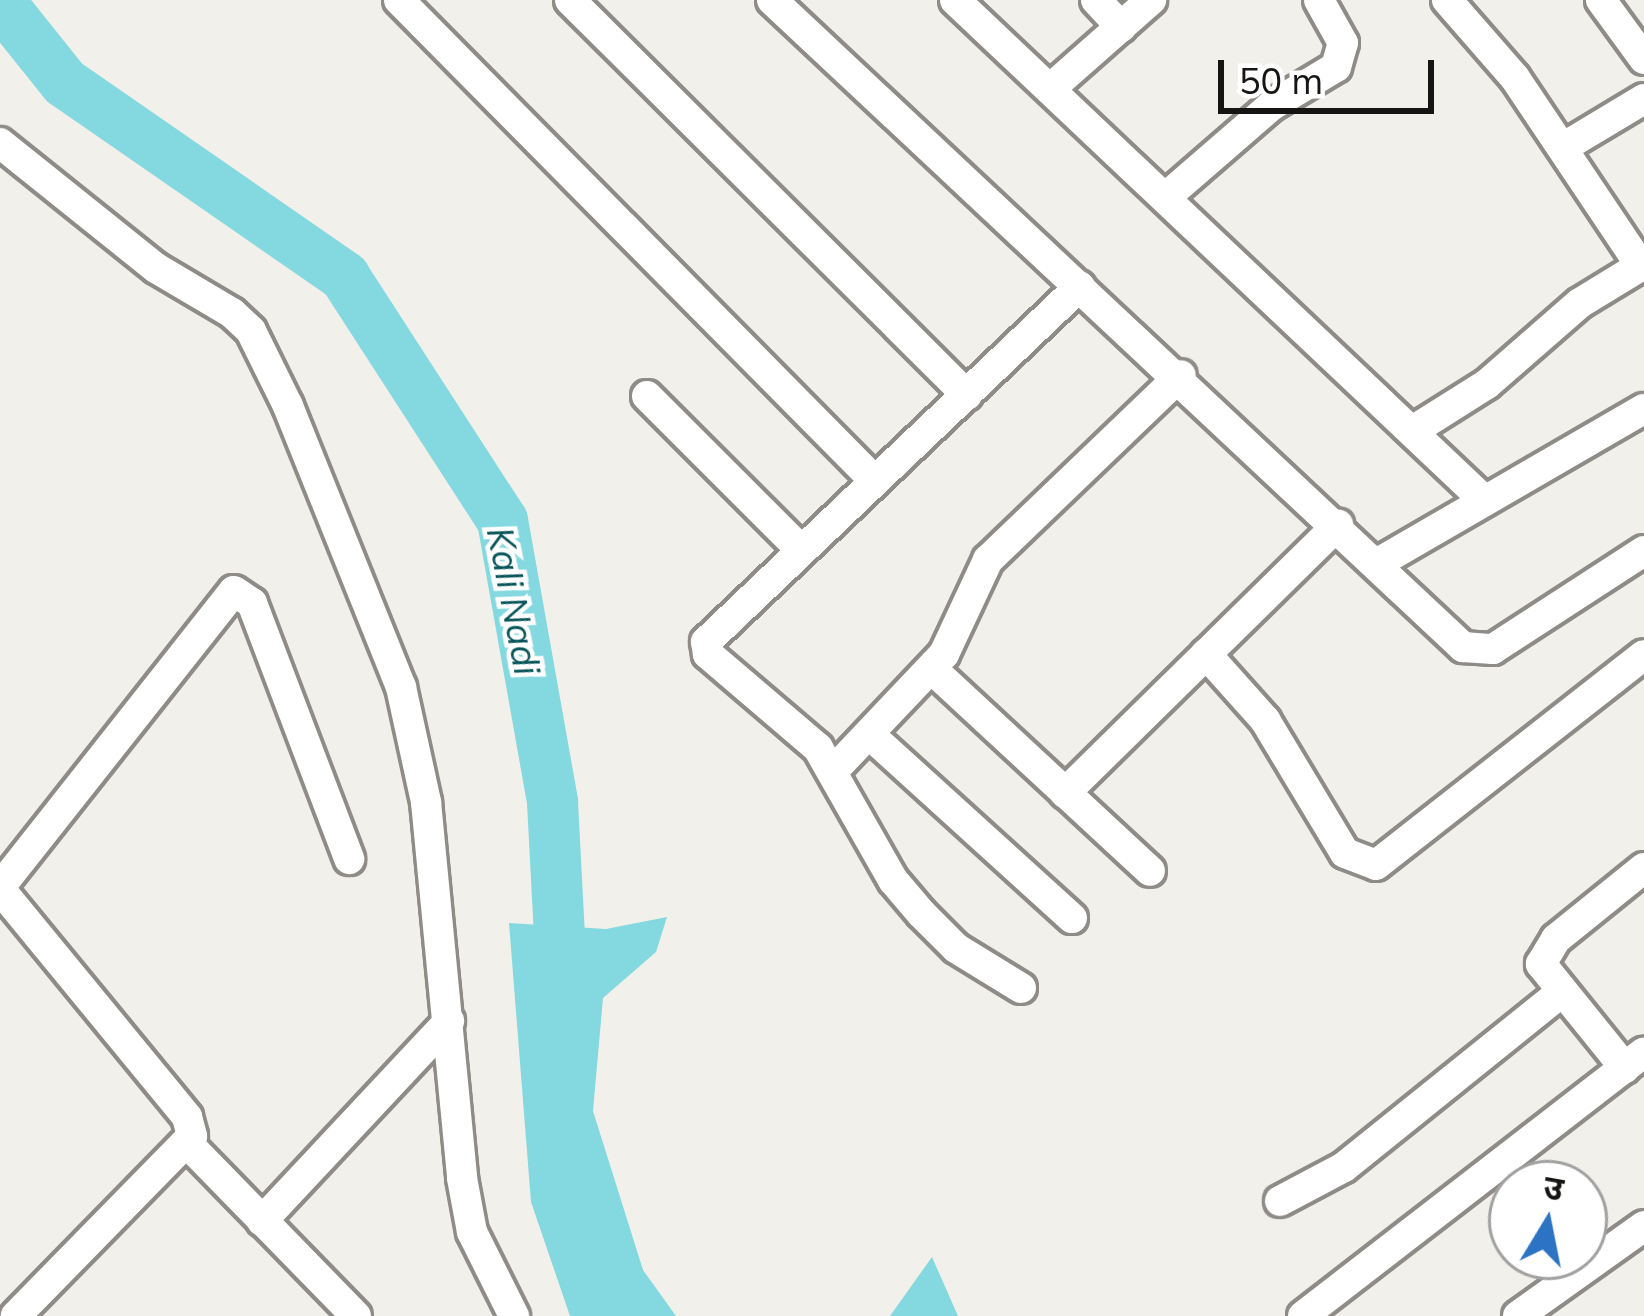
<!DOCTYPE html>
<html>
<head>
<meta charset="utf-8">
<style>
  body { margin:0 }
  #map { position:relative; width:1644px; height:1316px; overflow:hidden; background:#f2f0eb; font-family:Mulish,"Noto Sans Devanagari",sans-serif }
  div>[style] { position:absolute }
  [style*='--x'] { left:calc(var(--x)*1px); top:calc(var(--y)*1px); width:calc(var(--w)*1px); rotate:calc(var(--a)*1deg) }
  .water>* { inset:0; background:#84d8df }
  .river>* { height:51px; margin:-25.5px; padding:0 25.5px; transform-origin:25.5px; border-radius:25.5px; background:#84d8df }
  .roads { filter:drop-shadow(3px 0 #8f8c88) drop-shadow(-3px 0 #8f8c88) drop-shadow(0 3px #8f8c88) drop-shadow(0 -3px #8f8c88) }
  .minor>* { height:30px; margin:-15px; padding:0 15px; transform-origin:15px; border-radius:15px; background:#fff }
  span { translate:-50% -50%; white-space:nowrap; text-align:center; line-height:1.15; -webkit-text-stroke:9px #fff; paint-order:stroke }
  .water-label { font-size:36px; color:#08555a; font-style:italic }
  .north { position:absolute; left:1488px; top:1160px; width:120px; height:120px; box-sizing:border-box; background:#fff; border:3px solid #a2a1a1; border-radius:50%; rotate:10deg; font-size:33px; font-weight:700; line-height:48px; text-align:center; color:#161513 }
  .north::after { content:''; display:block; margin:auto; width:42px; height:54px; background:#2c73c4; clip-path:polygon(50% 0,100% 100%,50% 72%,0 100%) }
  .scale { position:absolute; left:1218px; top:60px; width:216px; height:54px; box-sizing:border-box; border:6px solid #161513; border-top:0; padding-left:15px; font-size:36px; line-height:42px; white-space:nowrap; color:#161513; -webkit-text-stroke:9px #fff; paint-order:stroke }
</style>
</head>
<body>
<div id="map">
  <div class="water">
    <i style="clip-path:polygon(667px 917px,656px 952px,603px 998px,593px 1111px,643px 1270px,676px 1316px,570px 1316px,531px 1202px,509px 923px,606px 929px)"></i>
    <i style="clip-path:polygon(932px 1257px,958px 1316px,890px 1316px)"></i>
  </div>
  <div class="river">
    <i style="--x:0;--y:2;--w:102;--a:51.3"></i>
    <i style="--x:64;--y:82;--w:341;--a:34.7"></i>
    <i style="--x:344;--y:276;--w:291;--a:57.1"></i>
    <i style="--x:502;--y:520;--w:286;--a:79.9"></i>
    <i style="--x:552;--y:802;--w:191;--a:87"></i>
  </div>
  <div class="roads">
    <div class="minor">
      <i style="--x:399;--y:0;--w:677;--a:45.3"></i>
      <i style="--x:570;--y:0;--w:560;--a:44.86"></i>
      <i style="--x:772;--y:0;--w:947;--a:43.12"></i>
      <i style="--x:1463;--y:647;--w:30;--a:4"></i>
      <i style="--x:1493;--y:649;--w:180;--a:-33"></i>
      <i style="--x:955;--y:0;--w:729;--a:43.39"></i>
      <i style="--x:1096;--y:0;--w:37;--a:47"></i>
      <i style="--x:1447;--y:0;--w:103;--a:48.9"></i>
      <i style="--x:1515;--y:78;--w:226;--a:56.2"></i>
      <i style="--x:1601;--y:0;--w:73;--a:53.9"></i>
      <i style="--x:1050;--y:89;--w:135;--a:-41.4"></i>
      <i style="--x:0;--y:143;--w:200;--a:38.7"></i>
      <i style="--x:156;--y:268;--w:88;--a:30.6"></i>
      <i style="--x:232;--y:313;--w:26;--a:43"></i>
      <i style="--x:251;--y:331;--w:84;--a:63.7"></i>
      <i style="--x:288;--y:406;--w:303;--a:68.1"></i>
      <i style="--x:401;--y:687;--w:118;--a:77.7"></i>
      <i style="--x:426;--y:802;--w:378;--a:84.5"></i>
      <i style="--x:462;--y:1178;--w:55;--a:79.5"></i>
      <i style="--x:472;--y:1232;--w:94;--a:63.4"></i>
      <i style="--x:1564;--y:147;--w:93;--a:-31"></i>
      <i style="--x:1166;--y:197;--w:139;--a:-40.9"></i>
      <i style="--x:1271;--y:106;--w:76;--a:-31"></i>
      <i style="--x:1336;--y:67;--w:25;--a:-74"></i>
      <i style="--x:1343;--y:43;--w:49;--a:-119.2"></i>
      <i style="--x:647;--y:396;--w:218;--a:45"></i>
      <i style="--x:1414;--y:430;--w:86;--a:-32.2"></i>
      <i style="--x:1487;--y:384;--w:123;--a:-41.1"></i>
      <i style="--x:1580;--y:303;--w:75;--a:-31.4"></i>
      <i style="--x:1378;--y:563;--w:307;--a:-30.1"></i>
      <i style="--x:1206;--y:654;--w:89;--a:48.2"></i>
      <i style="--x:1265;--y:720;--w:155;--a:59"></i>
      <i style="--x:1345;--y:853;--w:33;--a:21"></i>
      <i style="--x:1376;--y:865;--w:340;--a:-38.1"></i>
      <i style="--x:932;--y:669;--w:297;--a:42.8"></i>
      <i style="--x:869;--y:734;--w:274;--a:42.2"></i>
      <i style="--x:834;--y:770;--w:160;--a:-46.5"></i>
      <i style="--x:944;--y:654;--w:104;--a:-64.9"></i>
      <i style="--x:988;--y:560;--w:267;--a:-43.8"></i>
      <i style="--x:1065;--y:793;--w:383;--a:-44.5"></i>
      <i style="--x:0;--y:887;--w:377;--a:-51.7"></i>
      <i style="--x:234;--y:591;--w:22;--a:34"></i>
      <i style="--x:252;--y:603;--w:274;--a:69.2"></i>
      <i style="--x:0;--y:889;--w:295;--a:50.6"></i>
      <i style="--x:187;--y:1117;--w:20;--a:75"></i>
      <i style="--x:192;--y:1136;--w:252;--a:134.4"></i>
      <i style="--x:1021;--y:988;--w:76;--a:-148.4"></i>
      <i style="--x:956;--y:948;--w:49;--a:-135"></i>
      <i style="--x:921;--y:913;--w:43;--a:-130.3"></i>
      <i style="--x:893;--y:880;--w:152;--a:-119.6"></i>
      <i style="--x:818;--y:748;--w:145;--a:-139.5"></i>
      <i style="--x:708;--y:654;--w:12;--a:-99"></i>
      <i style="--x:706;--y:642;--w:516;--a:-43.59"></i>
      <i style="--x:1625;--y:1068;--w:134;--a:-128.9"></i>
      <i style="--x:1541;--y:964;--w:29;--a:-59"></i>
      <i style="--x:1556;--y:939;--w:113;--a:-38.9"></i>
      <i style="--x:189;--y:1145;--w:239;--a:45.7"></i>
      <i style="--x:1280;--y:1201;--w:72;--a:-28"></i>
      <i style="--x:1344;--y:1167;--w:276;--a:-38.8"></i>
      <i style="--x:262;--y:1221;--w:274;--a:-46.9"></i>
      <i style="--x:1303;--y:1316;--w:431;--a:-37.7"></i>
      <i style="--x:1518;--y:1316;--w:155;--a:-35.5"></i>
    </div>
  </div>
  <div class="water-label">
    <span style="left:514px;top:601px;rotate:79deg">Kali Nadi</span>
  </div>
  <div class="north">उ</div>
  <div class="scale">50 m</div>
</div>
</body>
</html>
